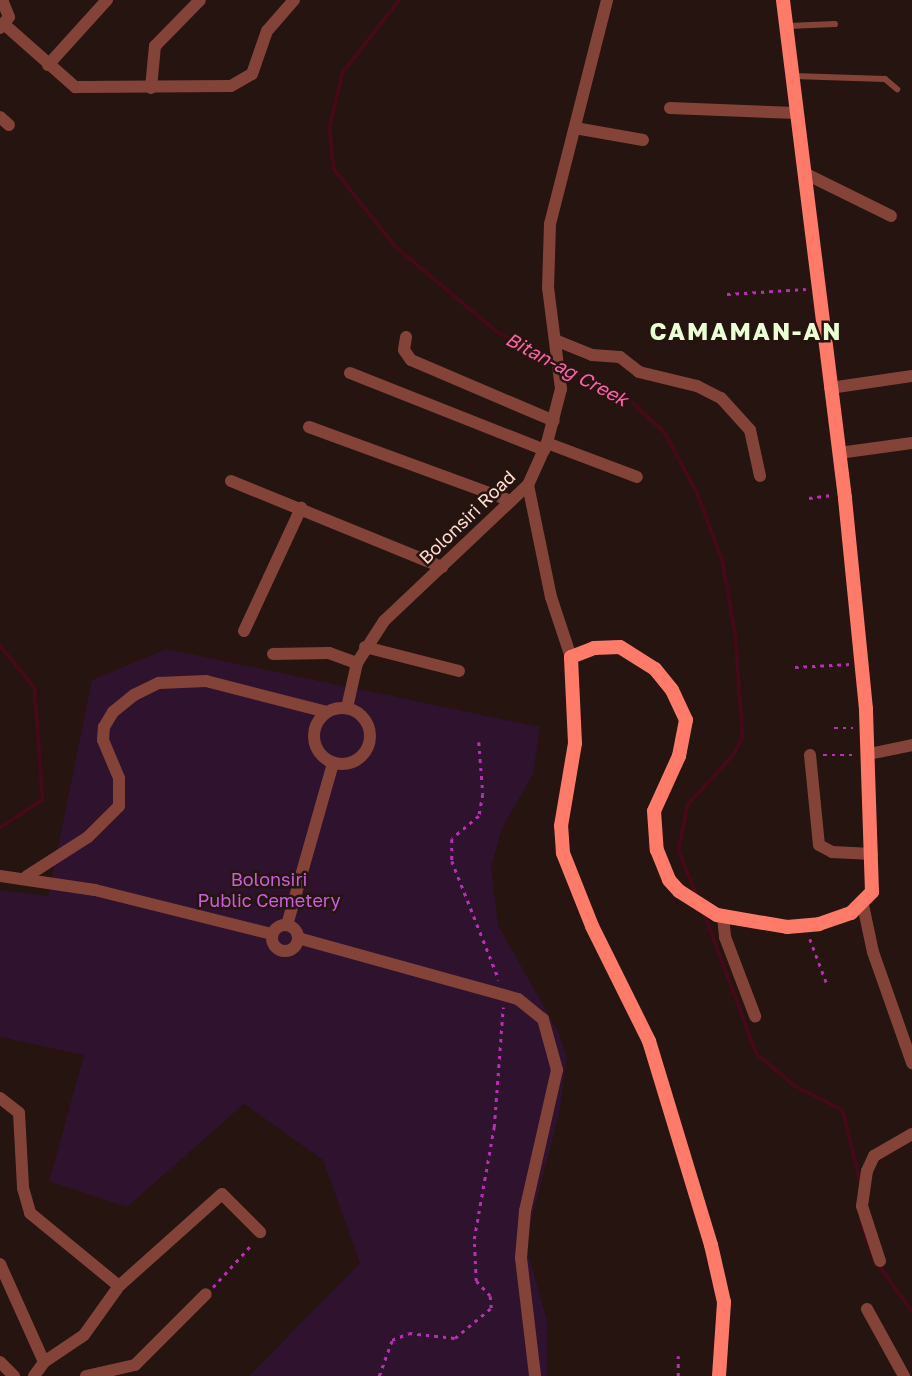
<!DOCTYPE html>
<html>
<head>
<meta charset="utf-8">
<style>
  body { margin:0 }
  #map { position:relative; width:912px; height:1376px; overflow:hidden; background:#25140f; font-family:"Golos Text",sans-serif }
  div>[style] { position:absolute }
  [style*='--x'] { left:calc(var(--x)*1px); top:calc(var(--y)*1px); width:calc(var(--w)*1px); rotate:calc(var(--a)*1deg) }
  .green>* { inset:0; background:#2f122d }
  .stream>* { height:3.5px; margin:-1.75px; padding:0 1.75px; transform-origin:1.75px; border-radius:1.75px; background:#430a19 }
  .path>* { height:2.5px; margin-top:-1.25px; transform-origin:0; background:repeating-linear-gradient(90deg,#b72fb3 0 3.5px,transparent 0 8.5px) }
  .service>* { height:6px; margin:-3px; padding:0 3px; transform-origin:3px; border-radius:3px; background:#844339 }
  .minor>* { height:12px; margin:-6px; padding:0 6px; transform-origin:6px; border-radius:6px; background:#844339 }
  .minor>.ring { margin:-6px; padding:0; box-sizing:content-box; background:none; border:12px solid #844339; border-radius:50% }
  .secondary>* { height:14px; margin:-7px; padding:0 7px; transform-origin:7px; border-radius:7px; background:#ff7b69 }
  span { translate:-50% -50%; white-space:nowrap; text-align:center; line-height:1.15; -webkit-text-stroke:5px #25140f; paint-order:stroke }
  .street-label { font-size:18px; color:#ffdbd2 }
  .park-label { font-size:18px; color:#cb5ee0 }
  .water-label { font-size:19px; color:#ff60a7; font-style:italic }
  .district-label { font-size:24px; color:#ecffd4; font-weight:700; letter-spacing:2px }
</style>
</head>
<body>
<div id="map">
  <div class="green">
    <i style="clip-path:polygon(166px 649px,540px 727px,533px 774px,502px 828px,491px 867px,498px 925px,559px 1033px,567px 1058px,559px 1115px,525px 1244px,547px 1320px,547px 1376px,249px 1376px,360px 1263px,323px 1160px,244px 1104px,127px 1207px,49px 1181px,84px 1055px,0 1037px,0 890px,48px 896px,92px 680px)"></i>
  </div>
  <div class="stream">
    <i style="--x:400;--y:0;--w:93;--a:128"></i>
    <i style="--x:343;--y:73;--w:56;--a:103.5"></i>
    <i style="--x:330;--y:127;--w:42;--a:84.6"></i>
    <i style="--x:334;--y:169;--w:100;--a:51.5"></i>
    <i style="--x:396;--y:247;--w:134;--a:39.9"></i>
    <i style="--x:499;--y:333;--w:62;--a:27"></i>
    <i style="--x:561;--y:364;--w:75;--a:26.9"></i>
    <i style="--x:628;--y:398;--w:51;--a:43.4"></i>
    <i style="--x:665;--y:433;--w:67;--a:61.5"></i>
    <i style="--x:697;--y:492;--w:75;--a:69.6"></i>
    <i style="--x:723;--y:562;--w:76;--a:80.2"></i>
    <i style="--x:736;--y:637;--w:101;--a:86"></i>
    <i style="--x:743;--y:738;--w:19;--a:118"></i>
    <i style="--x:734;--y:755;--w:68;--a:132.6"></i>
    <i style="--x:688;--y:805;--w:47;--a:101.1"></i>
    <i style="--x:679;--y:851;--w:50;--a:67.6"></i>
    <i style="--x:0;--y:645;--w:55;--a:50.9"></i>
    <i style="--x:35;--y:688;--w:112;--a:85.9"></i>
    <i style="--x:43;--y:800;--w:51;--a:146.9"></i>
    <i style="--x:705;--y:915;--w:148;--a:69.5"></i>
    <i style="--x:757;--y:1054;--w:48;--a:40"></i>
    <i style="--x:794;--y:1085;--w:55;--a:27"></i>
    <i style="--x:843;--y:1110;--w:72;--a:76.3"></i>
    <i style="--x:861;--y:1220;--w:40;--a:72"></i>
    <i style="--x:878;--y:1264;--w:58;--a:54.1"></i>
  </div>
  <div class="path">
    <i style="--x:727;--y:294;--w:79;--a:-3.6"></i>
    <i style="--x:809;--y:498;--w:22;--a:-8"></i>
    <i style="--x:795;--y:667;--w:56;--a:-3.1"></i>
    <i style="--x:834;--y:728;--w:19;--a:0"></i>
    <i style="--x:479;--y:742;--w:52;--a:85.6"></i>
    <i style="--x:483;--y:794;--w:22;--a:100"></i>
    <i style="--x:479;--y:816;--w:35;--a:140"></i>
    <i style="--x:452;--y:839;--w:22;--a:90"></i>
    <i style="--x:452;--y:861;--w:128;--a:68.4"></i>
    <i style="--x:823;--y:755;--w:32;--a:0"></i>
    <i style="--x:810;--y:939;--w:48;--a:69.3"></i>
    <i style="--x:213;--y:1287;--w:59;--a:-47.7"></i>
    <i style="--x:379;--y:1376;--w:38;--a:-70"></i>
    <i style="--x:392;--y:1340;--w:18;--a:-22"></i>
    <i style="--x:409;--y:1333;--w:46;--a:6.2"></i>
    <i style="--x:455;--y:1338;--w:47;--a:-39.8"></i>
    <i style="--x:491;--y:1308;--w:12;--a:-95"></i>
    <i style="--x:490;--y:1296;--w:21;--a:-133"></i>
    <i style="--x:476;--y:1281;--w:42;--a:-92.7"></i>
    <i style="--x:474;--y:1239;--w:114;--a:-79.9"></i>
    <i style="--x:494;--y:1127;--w:120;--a:-85.7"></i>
    <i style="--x:678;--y:1376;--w:20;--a:-90"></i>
  </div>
  <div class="service">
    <i style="--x:788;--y:26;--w:47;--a:-2.4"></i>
    <i style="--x:793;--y:76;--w:92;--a:1.9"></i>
    <i style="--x:885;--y:79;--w:16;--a:40"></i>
  </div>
  <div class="minor">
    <i style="--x:5;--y:25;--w:94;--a:41.5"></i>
    <i style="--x:75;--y:87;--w:156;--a:-0.4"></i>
    <i style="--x:231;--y:86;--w:24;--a:-30"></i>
    <i style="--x:252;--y:74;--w:46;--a:-70.8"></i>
    <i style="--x:267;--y:31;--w:41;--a:-48.9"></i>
    <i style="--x:0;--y:28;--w:14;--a:-51"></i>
    <i style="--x:9;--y:17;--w:18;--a:-112"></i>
    <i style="--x:48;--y:65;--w:88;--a:-47.8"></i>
    <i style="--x:151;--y:88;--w:42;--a:-84.6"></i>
    <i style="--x:155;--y:46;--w:64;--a:-45.6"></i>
    <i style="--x:670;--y:108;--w:126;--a:2.3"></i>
    <i style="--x:0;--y:117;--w:12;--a:42"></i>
    <i style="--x:575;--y:128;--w:69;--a:10"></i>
    <i style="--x:804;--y:173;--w:97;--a:26.3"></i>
    <i style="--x:406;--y:337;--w:13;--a:99"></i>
    <i style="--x:404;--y:350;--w:12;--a:55"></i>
    <i style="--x:411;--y:360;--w:155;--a:23.1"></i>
    <i style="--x:555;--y:340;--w:40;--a:22"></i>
    <i style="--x:592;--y:355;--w:28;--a:4"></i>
    <i style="--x:620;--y:357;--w:24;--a:38"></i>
    <i style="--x:639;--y:372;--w:60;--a:13.6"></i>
    <i style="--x:697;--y:386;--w:27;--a:27"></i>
    <i style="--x:721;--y:398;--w:43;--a:47.8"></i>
    <i style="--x:750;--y:430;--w:47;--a:77.7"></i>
    <i style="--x:350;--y:373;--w:209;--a:21.6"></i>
    <i style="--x:830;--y:388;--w:83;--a:-8.3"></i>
    <i style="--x:309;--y:427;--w:215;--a:20.1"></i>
    <i style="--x:547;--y:443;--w:96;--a:20.7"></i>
    <i style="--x:839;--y:453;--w:74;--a:-7.8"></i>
    <i style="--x:231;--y:481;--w:228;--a:22.2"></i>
    <i style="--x:528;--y:485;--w:114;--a:78.4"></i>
    <i style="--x:551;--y:597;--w:63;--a:71.6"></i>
    <i style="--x:244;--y:631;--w:136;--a:-65.1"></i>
    <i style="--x:365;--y:647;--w:97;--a:14.3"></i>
    <i style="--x:273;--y:654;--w:56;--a:-1"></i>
    <i style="--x:329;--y:653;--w:30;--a:20"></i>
    <i class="ring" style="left:314px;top:708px;width:44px;height:44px"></i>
    <i style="--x:347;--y:708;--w:46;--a:-77.5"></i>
    <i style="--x:357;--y:663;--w:50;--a:-57.3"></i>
    <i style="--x:384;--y:621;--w:198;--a:-43.4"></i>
    <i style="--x:528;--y:485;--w:46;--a:-65.7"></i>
    <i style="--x:547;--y:443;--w:56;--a:-75.5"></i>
    <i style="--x:561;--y:389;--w:102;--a:-97.3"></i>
    <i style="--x:548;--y:288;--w:64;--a:-88.2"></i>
    <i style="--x:550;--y:224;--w:231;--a:-75.7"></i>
    <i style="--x:869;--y:754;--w:44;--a:-11.8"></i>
    <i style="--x:810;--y:755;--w:90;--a:84.3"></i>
    <i style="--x:819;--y:845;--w:15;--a:28"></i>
    <i style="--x:832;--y:852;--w:40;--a:2.9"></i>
    <i style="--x:0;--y:876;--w:96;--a:8.4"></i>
    <i style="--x:95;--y:890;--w:182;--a:14"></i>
    <i style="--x:27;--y:876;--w:72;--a:-32.6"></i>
    <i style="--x:88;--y:837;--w:44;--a:-45"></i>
    <i style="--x:119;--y:806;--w:28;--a:-90"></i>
    <i style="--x:119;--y:778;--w:41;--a:-112.8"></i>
    <i style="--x:103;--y:740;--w:13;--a:-86"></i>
    <i style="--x:104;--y:727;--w:17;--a:-59"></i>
    <i style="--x:113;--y:712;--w:27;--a:-39"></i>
    <i style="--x:134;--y:695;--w:28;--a:-26"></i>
    <i style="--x:159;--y:683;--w:47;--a:-2.4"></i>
    <i style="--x:206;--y:681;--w:125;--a:14.4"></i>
    <i style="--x:863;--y:905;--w:48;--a:78"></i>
    <i style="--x:873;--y:952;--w:118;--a:70.6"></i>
    <i style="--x:723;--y:917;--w:20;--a:84"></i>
    <i style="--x:725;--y:937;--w:85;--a:69.2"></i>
    <i class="ring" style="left:272px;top:925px;width:14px;height:14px"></i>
    <i style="--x:287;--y:925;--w:168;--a:-74.1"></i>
    <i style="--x:298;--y:938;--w:228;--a:15.5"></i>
    <i style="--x:518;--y:999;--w:32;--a:39"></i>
    <i style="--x:543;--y:1019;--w:53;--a:74.6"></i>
    <i style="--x:557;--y:1070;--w:145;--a:102.8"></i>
    <i style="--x:525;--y:1211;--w:47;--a:94.9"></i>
    <i style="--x:521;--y:1258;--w:119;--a:83.2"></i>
    <i style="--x:0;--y:1098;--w:24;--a:38"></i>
    <i style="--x:19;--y:1113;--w:75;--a:86.9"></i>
    <i style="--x:23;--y:1188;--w:26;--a:74"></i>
    <i style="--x:30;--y:1213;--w:115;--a:39.4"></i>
    <i style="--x:880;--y:1261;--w:58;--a:-108.1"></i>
    <i style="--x:862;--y:1206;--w:35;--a:-82"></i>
    <i style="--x:867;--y:1171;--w:17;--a:-65"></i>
    <i style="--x:874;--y:1156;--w:44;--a:-30.1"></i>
    <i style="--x:0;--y:1264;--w:107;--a:65.8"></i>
    <i style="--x:867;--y:1309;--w:77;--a:61.1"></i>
    <i style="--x:0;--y:1362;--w:20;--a:45"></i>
    <i style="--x:34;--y:1376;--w:17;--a:-54"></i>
    <i style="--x:44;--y:1362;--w:48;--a:-34"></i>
    <i style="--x:84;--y:1335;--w:60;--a:-54.5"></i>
    <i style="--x:119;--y:1286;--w:138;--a:-41.8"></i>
    <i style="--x:222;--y:1194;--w:54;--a:45"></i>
    <i style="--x:86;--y:1376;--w:50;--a:-12.7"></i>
    <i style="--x:135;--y:1365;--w:100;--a:-45"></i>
  </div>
  <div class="secondary">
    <i style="--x:719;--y:1376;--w:74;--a:-86.1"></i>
    <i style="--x:724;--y:1302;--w:58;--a:-102.8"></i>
    <i style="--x:711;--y:1245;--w:213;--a:-106.9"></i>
    <i style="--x:649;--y:1041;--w:128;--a:-116.4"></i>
    <i style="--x:592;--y:926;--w:79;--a:-111.7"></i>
    <i style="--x:563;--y:853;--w:27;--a:-94"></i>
    <i style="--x:561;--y:826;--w:84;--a:-80.4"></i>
    <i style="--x:575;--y:743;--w:86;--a:-92.7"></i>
    <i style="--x:571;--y:657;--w:25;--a:-21"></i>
    <i style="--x:594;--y:648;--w:26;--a:-2"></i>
    <i style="--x:620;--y:647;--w:41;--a:32.2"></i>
    <i style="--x:655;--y:669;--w:27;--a:51"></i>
    <i style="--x:672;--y:690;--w:33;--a:65"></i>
    <i style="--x:686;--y:720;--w:37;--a:101"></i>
    <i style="--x:679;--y:756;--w:60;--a:114.4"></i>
    <i style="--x:654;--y:811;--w:39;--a:86"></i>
    <i style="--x:657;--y:850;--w:32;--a:68"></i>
    <i style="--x:669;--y:880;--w:15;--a:48"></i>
    <i style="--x:679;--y:891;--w:45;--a:32.3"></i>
    <i style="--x:717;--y:915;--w:71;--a:9.7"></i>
    <i style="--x:787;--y:927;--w:32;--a:-5"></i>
    <i style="--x:819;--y:924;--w:34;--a:-19"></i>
    <i style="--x:851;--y:913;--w:30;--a:-45"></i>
    <i style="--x:872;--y:892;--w:183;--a:-91.9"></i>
    <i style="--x:866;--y:709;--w:212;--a:-95.7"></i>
    <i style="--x:845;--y:498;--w:502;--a:-97.1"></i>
  </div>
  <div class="street-label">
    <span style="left:467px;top:517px;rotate:-44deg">Bolonsiri Road</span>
  </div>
  <div class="park-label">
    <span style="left:269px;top:890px">Bolonsiri<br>Public Cemetery</span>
  </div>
  <div class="water-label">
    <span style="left:567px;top:369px;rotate:28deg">Bitan-ag Creek</span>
  </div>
  <div class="district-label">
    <span style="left:746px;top:331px">CAMAMAN-AN</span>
  </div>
</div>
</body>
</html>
